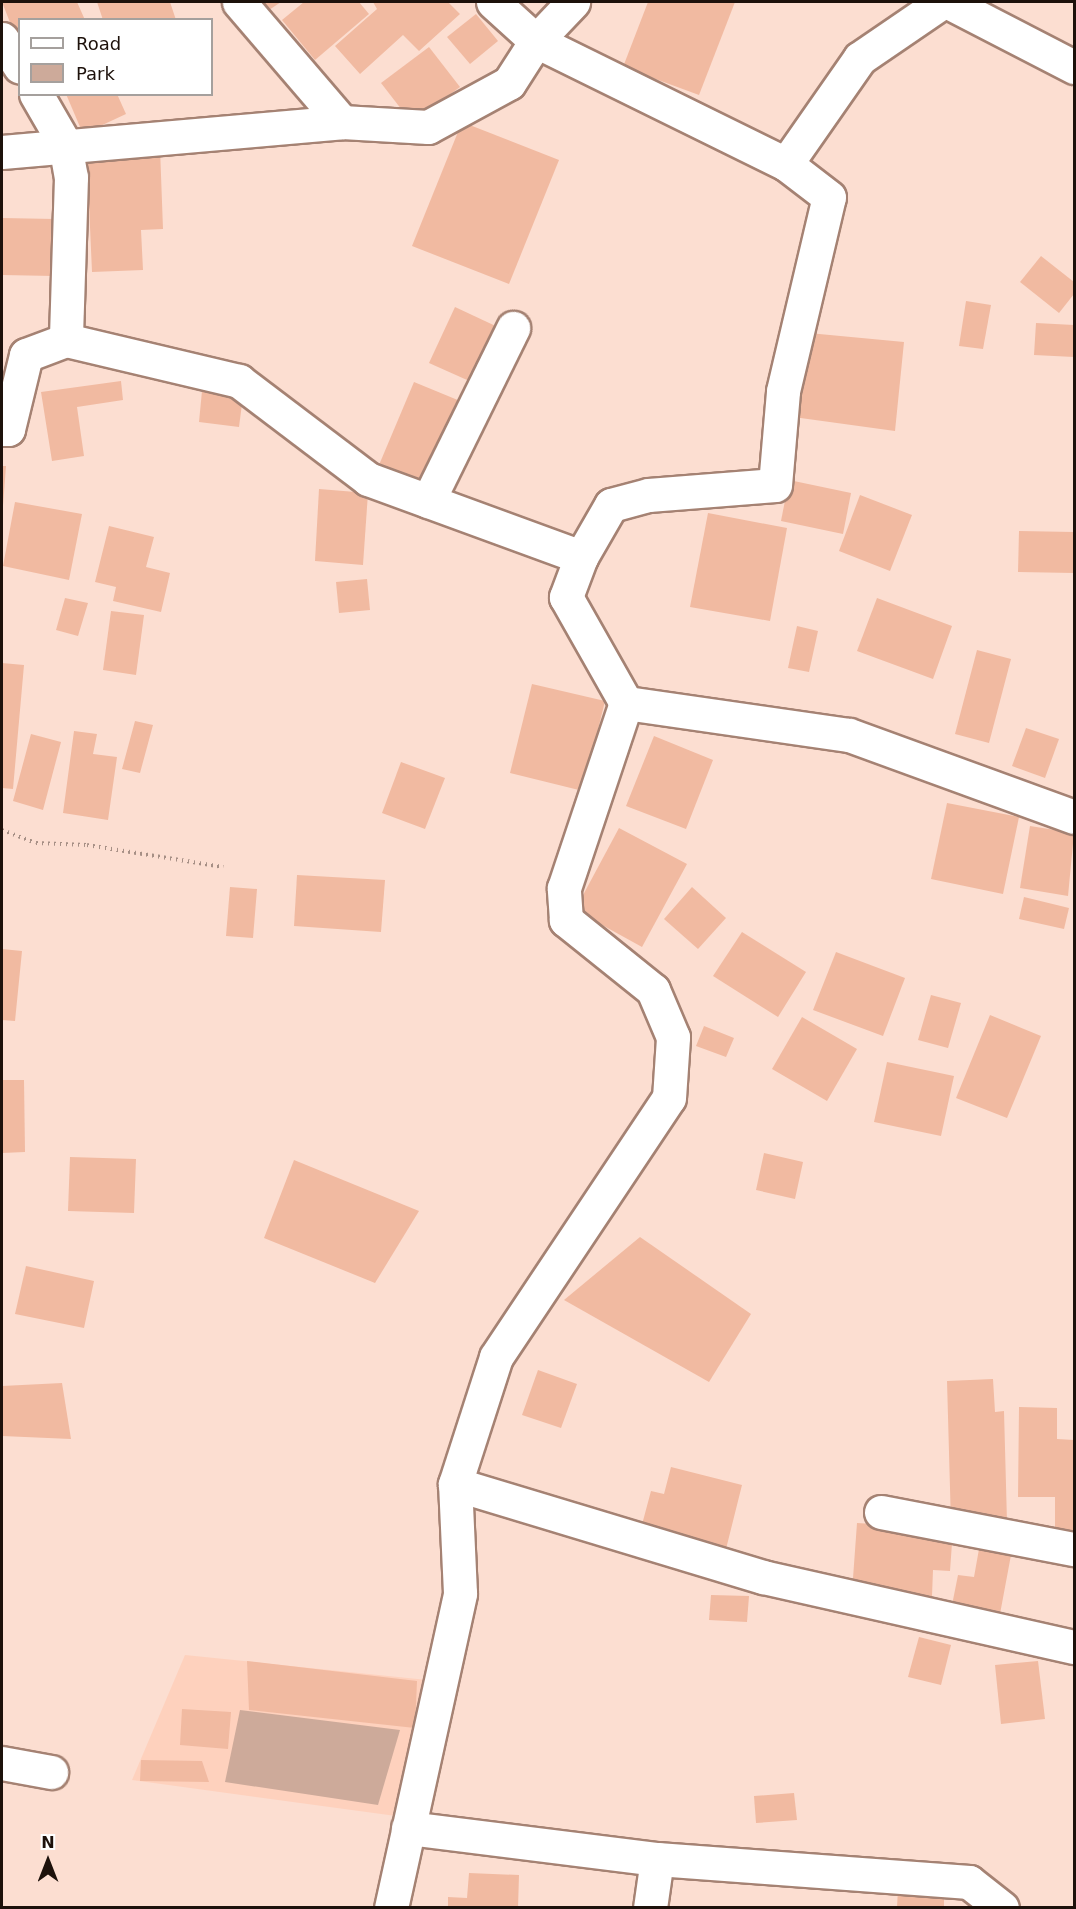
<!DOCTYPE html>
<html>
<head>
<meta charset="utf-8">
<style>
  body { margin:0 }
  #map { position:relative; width:1076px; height:1909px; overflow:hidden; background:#fcded1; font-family:"DejaVu Sans",sans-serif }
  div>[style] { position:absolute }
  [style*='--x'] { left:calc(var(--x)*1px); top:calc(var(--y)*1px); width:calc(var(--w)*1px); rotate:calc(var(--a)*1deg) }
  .built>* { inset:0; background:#fed1bd }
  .green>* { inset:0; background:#cdaa9a }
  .building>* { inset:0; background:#f1baa1 }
  .path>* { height:4px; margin-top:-2px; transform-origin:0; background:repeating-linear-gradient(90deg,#a68f85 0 1.5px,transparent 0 6px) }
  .roads { filter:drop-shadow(2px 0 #a58273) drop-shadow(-2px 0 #a58273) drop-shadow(0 2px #a58273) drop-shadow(0 -2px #a58273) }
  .street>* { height:33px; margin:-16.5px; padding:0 16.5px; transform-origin:16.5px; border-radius:16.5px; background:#fff }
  span { translate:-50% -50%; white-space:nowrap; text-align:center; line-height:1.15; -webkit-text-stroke:4.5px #fff; paint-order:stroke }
  .frame { position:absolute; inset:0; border:3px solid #1d110b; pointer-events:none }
  .legend { position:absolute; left:18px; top:18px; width:195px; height:78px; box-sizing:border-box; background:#fff; border:2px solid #a5a09d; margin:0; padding:8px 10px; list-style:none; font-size:18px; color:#1d110b }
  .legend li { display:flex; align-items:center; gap:12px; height:30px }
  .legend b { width:30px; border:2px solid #a5a09d }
  .north { position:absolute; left:18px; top:1831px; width:60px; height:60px; -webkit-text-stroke:4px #fff; paint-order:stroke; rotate:0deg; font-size:16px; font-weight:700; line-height:24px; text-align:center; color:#1d110b }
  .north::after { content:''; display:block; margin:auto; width:21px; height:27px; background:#1d110b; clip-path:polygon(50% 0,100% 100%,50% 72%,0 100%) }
</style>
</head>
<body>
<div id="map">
  <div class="built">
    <i style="clip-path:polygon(185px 1655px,427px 1680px,396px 1816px,132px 1780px)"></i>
  </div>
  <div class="green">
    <i style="clip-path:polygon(240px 1710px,400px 1730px,378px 1805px,225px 1782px)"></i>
  </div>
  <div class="building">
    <i style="clip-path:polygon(2px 2px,77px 2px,85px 20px,20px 20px,20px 48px)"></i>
    <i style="clip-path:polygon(97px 2px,170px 2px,176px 20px,103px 20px)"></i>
    <i style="clip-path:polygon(259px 2px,281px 2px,266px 12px)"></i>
    <i style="clip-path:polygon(304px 2px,359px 2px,369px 14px,315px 60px,282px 20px)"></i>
    <i style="clip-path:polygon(373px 2px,448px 2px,460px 14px,419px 51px,403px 35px,360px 74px,335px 46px,377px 9px)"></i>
    <i style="clip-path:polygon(648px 2px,735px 2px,699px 95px,623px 67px)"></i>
    <i style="clip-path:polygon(476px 14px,498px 41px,470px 64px,447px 37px)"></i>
    <i style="clip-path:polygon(429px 47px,460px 87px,412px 123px,381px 83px)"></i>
    <i style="clip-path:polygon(66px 94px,117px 94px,126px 114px,83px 134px)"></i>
    <i style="clip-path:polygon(462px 122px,559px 160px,509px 284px,412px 246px)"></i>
    <i style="clip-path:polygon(160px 148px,163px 229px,141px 230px,143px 270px,92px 272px,87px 159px)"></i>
    <i style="clip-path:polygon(2px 218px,55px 219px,54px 276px,2px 275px)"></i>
    <i style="clip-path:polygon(1041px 256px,1074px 282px,1074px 294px,1059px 313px,1020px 282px)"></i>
    <i style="clip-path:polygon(966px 301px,991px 305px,983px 349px,959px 346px)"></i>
    <i style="clip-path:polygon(455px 307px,502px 329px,476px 384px,429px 363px)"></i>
    <i style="clip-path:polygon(1036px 323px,1074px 325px,1074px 357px,1034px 355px)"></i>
    <i style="clip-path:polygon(798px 332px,904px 342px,895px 431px,786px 416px)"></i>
    <i style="clip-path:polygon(121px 381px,123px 400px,77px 407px,84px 456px,52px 461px,41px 392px)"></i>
    <i style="clip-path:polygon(414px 382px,465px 403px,429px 486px,379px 465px)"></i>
    <i style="clip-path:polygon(202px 391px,243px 396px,239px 427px,199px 422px)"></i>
    <i style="clip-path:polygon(2px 466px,6px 466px,3px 506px,2px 506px)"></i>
    <i style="clip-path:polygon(789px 480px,851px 493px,843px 534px,781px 521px)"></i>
    <i style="clip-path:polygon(319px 489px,368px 493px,363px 565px,315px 561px)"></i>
    <i style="clip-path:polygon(860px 495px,912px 515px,890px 571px,839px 551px)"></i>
    <i style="clip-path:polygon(15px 502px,82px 514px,69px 580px,3px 566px)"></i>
    <i style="clip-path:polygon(708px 513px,787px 528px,770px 621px,690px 607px)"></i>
    <i style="clip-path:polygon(109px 526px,154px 537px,146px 567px,170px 573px,161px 612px,113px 601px,116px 587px,95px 582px)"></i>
    <i style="clip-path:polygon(1019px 531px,1074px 532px,1074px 573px,1018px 572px)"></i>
    <i style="clip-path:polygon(367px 579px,370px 610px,339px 613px,336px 582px)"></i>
    <i style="clip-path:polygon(65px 598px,88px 603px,78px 636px,56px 630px)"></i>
    <i style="clip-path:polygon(877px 598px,952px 626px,933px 679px,857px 651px)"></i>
    <i style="clip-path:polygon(111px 611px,144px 615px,136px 675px,103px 670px)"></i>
    <i style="clip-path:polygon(797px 626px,818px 631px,809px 672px,788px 668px)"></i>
    <i style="clip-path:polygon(977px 650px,1011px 659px,989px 743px,955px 734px)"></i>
    <i style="clip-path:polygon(2px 663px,24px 665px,13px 789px,2px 788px)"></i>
    <i style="clip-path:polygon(532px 684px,605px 701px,583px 791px,510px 773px)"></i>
    <i style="clip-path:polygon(135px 721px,153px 725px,140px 773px,122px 769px)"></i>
    <i style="clip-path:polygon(1026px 728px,1059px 739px,1045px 778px,1012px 766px)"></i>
    <i style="clip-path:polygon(74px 731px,97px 734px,93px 754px,117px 757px,108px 820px,63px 813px)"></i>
    <i style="clip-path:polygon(31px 734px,61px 742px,43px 810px,13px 801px)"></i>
    <i style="clip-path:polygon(654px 736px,713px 760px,686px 829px,626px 806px)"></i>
    <i style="clip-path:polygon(401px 762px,445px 778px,425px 829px,382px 813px)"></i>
    <i style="clip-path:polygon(947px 803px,1019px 817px,1003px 894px,931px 879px)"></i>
    <i style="clip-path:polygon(1030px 826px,1074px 833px,1068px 896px,1020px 888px)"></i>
    <i style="clip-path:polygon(619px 828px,687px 864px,642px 947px,575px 910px)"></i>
    <i style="clip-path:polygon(297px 875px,385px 880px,381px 932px,294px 926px)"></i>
    <i style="clip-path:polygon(230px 887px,257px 889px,253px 938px,226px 936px)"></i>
    <i style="clip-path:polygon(692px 887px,726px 918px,698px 949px,664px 919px)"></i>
    <i style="clip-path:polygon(1024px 897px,1069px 908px,1064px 929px,1019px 919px)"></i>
    <i style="clip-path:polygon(742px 932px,806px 972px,778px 1017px,713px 976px)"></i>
    <i style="clip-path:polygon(2px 949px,22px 951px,15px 1021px,2px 1020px)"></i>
    <i style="clip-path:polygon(836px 952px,905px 978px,883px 1036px,813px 1010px)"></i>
    <i style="clip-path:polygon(931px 995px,961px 1003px,948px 1048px,918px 1040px)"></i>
    <i style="clip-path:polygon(990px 1015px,1041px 1036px,1007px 1118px,956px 1098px)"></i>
    <i style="clip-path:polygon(802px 1017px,857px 1049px,827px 1101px,772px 1069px)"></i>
    <i style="clip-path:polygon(704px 1026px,734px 1038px,726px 1057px,696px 1046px)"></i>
    <i style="clip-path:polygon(887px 1062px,954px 1076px,941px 1136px,874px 1122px)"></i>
    <i style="clip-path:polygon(2px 1080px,24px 1080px,25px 1152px,2px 1153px)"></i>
    <i style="clip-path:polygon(764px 1153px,803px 1162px,795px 1199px,756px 1190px)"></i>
    <i style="clip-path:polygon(70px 1157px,136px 1159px,134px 1213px,68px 1211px)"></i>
    <i style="clip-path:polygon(294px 1160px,419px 1211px,375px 1283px,264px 1238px)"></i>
    <i style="clip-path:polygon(640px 1237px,751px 1314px,709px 1382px,564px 1300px)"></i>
    <i style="clip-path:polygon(26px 1266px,94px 1281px,84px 1328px,15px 1314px)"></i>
    <i style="clip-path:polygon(538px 1370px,577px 1384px,561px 1428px,522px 1415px)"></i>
    <i style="clip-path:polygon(993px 1379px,995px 1412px,1004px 1411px,1007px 1522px,951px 1524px,947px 1381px)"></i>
    <i style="clip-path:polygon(62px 1383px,71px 1439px,2px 1436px,2px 1386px)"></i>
    <i style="clip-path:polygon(1019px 1407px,1057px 1408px,1057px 1439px,1074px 1440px,1074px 1533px,1055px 1533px,1055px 1497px,1018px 1497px)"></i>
    <i style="clip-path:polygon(671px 1467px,742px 1485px,725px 1553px,640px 1532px,651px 1491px,664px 1494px)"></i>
    <i style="clip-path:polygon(857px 1523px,953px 1529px,950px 1571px,933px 1570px,932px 1596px,852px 1592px)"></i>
    <i style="clip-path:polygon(979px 1549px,1011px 1555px,1000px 1614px,952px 1605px,958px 1575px,974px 1577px)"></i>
    <i style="clip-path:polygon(711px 1595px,749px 1596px,747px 1622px,709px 1620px)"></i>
    <i style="clip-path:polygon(919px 1637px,951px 1645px,941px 1685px,908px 1677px)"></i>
    <i style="clip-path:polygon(247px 1661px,417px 1681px,415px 1728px,249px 1710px)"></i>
    <i style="clip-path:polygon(1038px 1661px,1045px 1719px,1001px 1724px,995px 1665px)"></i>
    <i style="clip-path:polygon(182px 1709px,231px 1712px,228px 1749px,180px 1745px)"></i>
    <i style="clip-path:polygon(141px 1760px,202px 1761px,209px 1782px,140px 1781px)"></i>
    <i style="clip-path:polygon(794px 1793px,797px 1820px,756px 1823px,754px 1796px)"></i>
    <i style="clip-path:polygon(469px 1873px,519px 1875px,518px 1908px,448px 1908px,448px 1897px,467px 1898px)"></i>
    <i style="clip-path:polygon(898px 1888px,944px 1889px,944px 1908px,897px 1908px)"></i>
  </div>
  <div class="path">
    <i style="--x:2;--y:830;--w:36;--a:21"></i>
    <i style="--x:36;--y:843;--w:51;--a:2.2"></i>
    <i style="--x:87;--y:845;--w:138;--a:9.2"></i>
  </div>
  <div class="roads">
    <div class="street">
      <i style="--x:239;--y:2;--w:158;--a:49.4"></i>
      <i style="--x:493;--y:2;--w:58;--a:42.2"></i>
      <i style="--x:536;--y:41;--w:54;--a:-46.5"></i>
      <i style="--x:948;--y:2;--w:142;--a:27.3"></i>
      <i style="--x:2;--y:39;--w:33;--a:57"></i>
      <i style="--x:36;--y:94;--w:58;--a:59.9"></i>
      <i style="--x:65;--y:144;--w:34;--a:80"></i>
      <i style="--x:71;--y:177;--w:163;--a:91.8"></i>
      <i style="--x:2;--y:152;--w:341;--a:-5"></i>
      <i style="--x:342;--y:122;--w:86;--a:3.3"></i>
      <i style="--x:428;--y:127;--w:92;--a:-28.5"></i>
      <i style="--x:509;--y:83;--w:50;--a:-57.3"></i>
      <i style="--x:536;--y:41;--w:279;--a:26.2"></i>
      <i style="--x:786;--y:164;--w:129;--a:-55.1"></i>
      <i style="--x:860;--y:58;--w:99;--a:-34.3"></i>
      <i style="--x:2;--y:429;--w:6;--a:0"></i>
      <i style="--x:8;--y:429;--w:76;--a:-76.3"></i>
      <i style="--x:26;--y:355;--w:43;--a:-20.6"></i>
      <i style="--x:66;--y:340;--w:178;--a:13.3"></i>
      <i style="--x:239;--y:381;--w:162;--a:37.2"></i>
      <i style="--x:368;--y:479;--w:227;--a:20.1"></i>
      <i style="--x:581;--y:557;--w:43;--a:110.6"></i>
      <i style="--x:566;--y:597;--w:122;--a:60.5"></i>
      <i style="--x:626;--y:703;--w:225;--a:8.2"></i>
      <i style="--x:849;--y:735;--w:239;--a:20"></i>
      <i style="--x:428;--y:501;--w:193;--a:-63.8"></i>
      <i style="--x:581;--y:557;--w:60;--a:-60"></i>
      <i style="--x:611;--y:505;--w:39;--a:-15"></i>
      <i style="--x:649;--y:495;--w:126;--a:-4.5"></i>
      <i style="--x:775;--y:485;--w:94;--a:-85.1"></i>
      <i style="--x:783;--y:391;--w:199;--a:-76.7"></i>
      <i style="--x:829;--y:197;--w:54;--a:-142.5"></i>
      <i style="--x:455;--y:1484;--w:322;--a:16.8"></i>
      <i style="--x:763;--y:1577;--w:319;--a:12.7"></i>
      <i style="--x:881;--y:1512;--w:197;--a:10.9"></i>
      <i style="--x:2;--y:1763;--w:50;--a:10.4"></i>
      <i style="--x:408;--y:1828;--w:251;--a:7.1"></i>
      <i style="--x:657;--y:1859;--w:313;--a:4.2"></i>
      <i style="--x:969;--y:1882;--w:42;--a:38.2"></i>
      <i style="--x:391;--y:1908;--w:322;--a:-77.6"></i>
      <i style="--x:460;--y:1593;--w:109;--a:-92.6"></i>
      <i style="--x:455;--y:1484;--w:133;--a:-72.1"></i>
      <i style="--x:496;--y:1357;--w:311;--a:-56.3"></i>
      <i style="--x:669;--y:1098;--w:61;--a:-86.2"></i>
      <i style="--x:673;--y:1037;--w:51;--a:-113.1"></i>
      <i style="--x:653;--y:990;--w:112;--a:-141.2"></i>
      <i style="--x:566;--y:920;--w:32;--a:-94"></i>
      <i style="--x:564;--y:888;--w:195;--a:-71.5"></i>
      <i style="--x:650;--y:1908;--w:49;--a:-81.9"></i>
    </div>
  </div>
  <div class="frame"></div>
  <ul class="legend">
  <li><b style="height:8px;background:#fff"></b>Road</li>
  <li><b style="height:16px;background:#cdaa9a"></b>Park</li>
  </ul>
  <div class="north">N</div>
</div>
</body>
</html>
